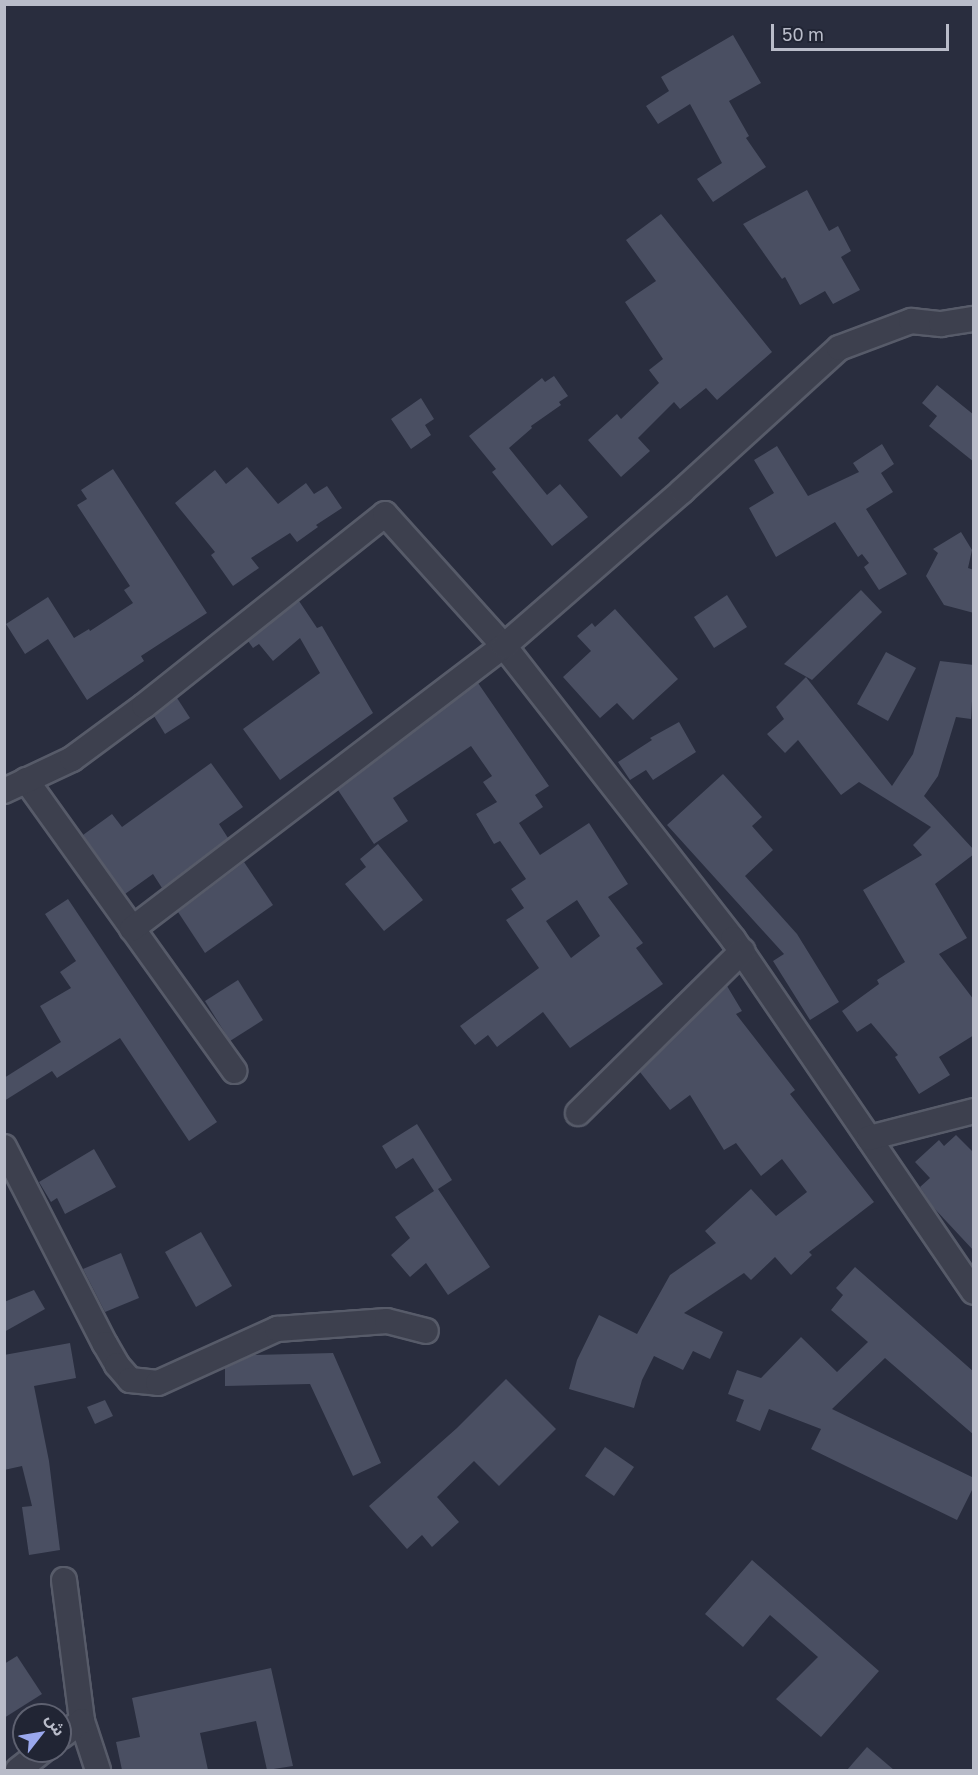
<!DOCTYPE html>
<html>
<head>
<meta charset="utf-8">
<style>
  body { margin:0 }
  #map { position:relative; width:978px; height:1775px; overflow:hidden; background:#292d3e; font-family:"Golos Text","Noto Sans Arabic",sans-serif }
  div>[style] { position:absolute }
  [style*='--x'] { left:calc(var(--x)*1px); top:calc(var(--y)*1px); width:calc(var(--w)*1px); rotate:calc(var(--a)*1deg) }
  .building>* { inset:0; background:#4a4f62 }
  .roads { filter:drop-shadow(2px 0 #575b69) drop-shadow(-2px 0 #575b69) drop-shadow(0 2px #575b69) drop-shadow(0 -2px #575b69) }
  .street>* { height:24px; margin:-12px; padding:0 12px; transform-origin:12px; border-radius:12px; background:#3d404e }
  span { translate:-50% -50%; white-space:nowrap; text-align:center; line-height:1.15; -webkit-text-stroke:4.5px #212534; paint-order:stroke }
  .frame { position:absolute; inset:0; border:6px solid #b9bcc9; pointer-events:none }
  .north { position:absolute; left:12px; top:1703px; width:60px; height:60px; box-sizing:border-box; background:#212534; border:2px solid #5e6170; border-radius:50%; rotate:59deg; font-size:16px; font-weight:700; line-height:24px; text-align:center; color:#b9bcc9 }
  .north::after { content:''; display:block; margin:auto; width:21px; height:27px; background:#9aa8ed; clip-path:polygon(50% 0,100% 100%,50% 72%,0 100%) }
  .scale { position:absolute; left:771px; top:24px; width:178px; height:27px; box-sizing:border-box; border:3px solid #b9bcc9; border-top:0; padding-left:8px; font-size:18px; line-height:21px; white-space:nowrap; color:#b9bcc9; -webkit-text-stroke:4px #212534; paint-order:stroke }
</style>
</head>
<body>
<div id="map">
  <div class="building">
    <i style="clip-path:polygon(733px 35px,761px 83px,729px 101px,749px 136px,746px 138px,766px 167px,713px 202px,697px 179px,722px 163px,690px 104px,658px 124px,646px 106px,669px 91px,661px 77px)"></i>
    <i style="clip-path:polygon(807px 190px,829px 231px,838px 226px,851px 251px,841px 257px,860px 290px,833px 304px,825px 291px,800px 305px,785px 277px,782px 279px,743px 224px)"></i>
    <i style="clip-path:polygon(661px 214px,772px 352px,717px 400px,706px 388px,680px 409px,674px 402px,638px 438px,650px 451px,621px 477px,588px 440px,617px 414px,621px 419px,659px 383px,649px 370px,663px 359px,625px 302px,656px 281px,626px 240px)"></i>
    <i style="clip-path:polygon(554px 376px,568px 396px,559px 402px,561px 405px,531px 426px,532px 428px,509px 448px,547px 495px,560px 484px,588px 517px,552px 546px,492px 472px,496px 469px,469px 436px,542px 378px,545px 382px)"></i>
    <i style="clip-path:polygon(937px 385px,974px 415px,974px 462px,929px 426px,937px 416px,922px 403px)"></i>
    <i style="clip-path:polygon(421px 398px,434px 419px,425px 425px,431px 435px,411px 449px,391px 419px)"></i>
    <i style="clip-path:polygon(882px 444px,894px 464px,881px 473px,893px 492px,866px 509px,907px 574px,879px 590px,864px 567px,869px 563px,862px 554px,858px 557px,835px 522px,776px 557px,749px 508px,774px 493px,754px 460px,777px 446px,808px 496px,859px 472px,853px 463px)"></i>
    <i style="clip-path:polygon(247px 467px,278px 504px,306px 483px,314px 494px,327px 486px,342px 508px,316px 525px,318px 527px,297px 542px,290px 533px,251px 558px,259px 568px,233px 586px,211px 555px,215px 552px,175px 503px,215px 470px,226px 484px)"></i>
    <i style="clip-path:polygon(113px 469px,207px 613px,141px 656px,144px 661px,87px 700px,48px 639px,25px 654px,6px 624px,48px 597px,74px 638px,89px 629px,90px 631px,133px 603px,124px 590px,130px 586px,77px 505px,87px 499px,81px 490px)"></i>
    <i style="clip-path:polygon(961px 532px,972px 550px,968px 568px,974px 570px,974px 613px,944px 605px,926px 576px,938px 553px,933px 549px)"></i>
    <i style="clip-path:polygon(861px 590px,882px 612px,812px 680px,784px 664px)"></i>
    <i style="clip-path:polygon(727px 595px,747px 627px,714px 648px,694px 617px)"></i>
    <i style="clip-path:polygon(299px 601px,317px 628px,322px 626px,373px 713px,280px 780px,243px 729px,320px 673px,300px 638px,273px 661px,259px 644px,253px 648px,248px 641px)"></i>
    <i style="clip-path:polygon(615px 609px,678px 679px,633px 720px,617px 703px,600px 718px,563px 677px,591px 651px,577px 636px,592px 623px,595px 627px)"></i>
    <i style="clip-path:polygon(886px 652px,916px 668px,888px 721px,857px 704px)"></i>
    <i style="clip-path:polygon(940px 661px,974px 665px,971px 719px,956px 717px,938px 776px,924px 796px,974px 850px,974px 854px,935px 884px,967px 938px,939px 954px,974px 1000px,974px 1035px,939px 1057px,950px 1075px,919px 1094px,895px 1057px,898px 1055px,871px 1023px,857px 1032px,842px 1011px,879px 984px,877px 980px,905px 962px,863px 890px,922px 855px,913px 845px,931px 827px,859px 782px,841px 795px,798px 740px,785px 753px,767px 734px,784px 719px,776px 707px,806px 677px,892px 786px,913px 754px)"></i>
    <i style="clip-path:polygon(evenodd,478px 683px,549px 786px,535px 795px,543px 807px,519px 823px,540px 855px,589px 823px,628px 884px,608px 897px,643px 943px,636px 948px,663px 984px,570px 1048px,543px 1012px,497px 1047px,488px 1035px,475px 1045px,460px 1026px,539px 968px,506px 920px,524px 908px,511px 889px,526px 879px,500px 841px,494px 844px,476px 814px,497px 802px,483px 782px,492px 776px,471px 746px,393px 798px,408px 821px,374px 844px,338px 790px,478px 683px,577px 900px,600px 936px,571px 958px,546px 921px,577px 900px)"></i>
    <i style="clip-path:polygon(177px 698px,190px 718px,165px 734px,154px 716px)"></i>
    <i style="clip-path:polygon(679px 722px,696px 752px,653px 780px,646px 770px,630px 780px,618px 762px,652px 740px,650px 738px)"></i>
    <i style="clip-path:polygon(211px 763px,243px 807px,219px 824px,228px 838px,162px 888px,153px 874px,125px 894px,83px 835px,112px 814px,122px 827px)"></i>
    <i style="clip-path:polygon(723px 774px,762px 817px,752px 826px,773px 850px,745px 876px,797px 934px,839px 1002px,810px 1020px,773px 961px,784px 954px,667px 825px)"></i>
    <i style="clip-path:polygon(378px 844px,423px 900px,384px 931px,345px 884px,366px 867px,360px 859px)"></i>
    <i style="clip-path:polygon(244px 862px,273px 905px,205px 953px,178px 912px)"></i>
    <i style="clip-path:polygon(68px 899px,217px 1122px,189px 1141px,120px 1038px,57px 1078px,52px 1071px,4px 1101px,4px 1078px,61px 1042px,40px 1006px,71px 988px,60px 972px,76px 961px,45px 914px)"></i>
    <i style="clip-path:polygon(238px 980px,263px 1020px,230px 1041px,205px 1001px)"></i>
    <i style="clip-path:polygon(727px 986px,742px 1011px,736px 1014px,795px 1090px,790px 1094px,874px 1202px,809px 1252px,812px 1255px,791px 1275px,775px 1257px,751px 1280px,744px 1273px,684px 1313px,723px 1332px,710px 1359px,693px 1351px,683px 1370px,654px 1356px,642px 1380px,634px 1408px,569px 1389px,577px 1360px,599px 1315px,637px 1334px,670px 1275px,716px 1243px,705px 1231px,751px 1189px,776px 1216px,807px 1192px,782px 1159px,761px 1176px,736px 1143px,724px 1150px,690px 1095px,670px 1110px,640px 1072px)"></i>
    <i style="clip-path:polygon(417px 1124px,452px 1180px,438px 1189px,490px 1267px,448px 1295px,426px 1263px,410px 1277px,391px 1255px,410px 1238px,395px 1217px,434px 1191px,413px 1158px,396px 1169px,382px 1146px)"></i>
    <i style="clip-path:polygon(956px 1135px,974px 1153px,974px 1251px,933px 1207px,920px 1187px,930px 1178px,915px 1162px,939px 1140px,944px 1146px)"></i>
    <i style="clip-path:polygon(94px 1149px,116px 1187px,65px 1214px,57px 1198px,51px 1202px,39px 1182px)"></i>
    <i style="clip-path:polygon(201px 1232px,232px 1286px,196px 1307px,165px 1252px)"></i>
    <i style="clip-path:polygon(121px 1253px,139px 1298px,105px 1312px,83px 1269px)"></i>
    <i style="clip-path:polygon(855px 1267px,974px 1372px,974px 1435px,885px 1358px,832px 1409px,974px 1478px,974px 1486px,957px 1520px,811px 1449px,821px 1429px,769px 1409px,760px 1431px,736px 1421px,744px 1400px,728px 1394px,737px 1370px,761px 1378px,801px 1337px,837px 1372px,868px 1342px,831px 1310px,843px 1295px,836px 1288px)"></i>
    <i style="clip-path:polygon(34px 1290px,45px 1309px,4px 1332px,4px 1302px)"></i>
    <i style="clip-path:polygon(70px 1343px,76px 1378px,34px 1386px,49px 1461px,60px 1550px,29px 1555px,22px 1507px,32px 1506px,22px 1466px,4px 1470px,4px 1355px)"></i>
    <i style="clip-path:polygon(333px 1353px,381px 1463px,353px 1476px,310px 1384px,225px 1386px,225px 1368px,254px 1355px)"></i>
    <i style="clip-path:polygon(506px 1379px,556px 1429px,499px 1486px,474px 1461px,437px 1497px,459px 1522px,432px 1547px,422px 1535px,407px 1549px,369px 1506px,457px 1428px)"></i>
    <i style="clip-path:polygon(105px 1400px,113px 1416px,95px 1424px,87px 1407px)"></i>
    <i style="clip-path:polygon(605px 1447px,634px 1467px,614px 1496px,585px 1476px)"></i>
    <i style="clip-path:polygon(752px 1560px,879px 1671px,821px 1737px,776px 1699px,818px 1657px,770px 1615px,743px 1647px,705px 1614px)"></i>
    <i style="clip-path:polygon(17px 1656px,42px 1694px,4px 1718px,4px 1664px)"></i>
    <i style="clip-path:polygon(271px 1668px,293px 1766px,267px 1770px,256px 1721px,200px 1733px,208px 1770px,122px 1770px,116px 1742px,140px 1737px,132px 1698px)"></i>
    <i style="clip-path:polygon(867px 1747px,894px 1770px,847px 1770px)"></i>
  </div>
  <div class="roads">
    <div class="street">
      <i style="--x:26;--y:780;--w:358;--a:54.4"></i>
      <i style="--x:4;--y:791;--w:75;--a:-25.2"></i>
      <i style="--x:72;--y:759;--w:89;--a:-36.4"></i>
      <i style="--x:144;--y:706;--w:308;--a:-38.5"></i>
      <i style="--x:385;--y:514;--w:178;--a:48"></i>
      <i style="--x:504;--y:646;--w:372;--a:52"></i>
      <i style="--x:733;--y:939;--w:427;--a:55.7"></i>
      <i style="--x:132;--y:929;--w:467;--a:-37.3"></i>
      <i style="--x:504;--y:646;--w:236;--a:-41"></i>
      <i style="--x:682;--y:491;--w:212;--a:-42.3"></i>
      <i style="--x:839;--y:348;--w:77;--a:-20.6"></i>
      <i style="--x:911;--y:321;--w:30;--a:6"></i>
      <i style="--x:941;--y:324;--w:33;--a:-9"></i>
      <i style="--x:578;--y:1113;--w:231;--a:-44.6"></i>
      <i style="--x:869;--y:1138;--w:108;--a:-14.4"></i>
      <i style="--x:4;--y:1147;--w:221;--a:62.9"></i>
      <i style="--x:105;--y:1344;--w:24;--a:60"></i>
      <i style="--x:117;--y:1365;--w:20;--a:49"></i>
      <i style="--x:130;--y:1380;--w:28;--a:6"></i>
      <i style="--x:158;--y:1383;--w:131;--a:-24.4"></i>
      <i style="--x:277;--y:1329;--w:110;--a:-4.2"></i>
      <i style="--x:387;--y:1321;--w:40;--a:14.4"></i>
      <i style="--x:64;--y:1580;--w:142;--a:82.7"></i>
      <i style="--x:82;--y:1721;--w:52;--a:71.9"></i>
      <i style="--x:60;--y:1737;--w:27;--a:-36"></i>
      <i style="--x:18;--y:1770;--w:31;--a:-38"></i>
    </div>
  </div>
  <div class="frame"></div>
  <div class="north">ش</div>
  <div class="scale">50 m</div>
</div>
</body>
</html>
